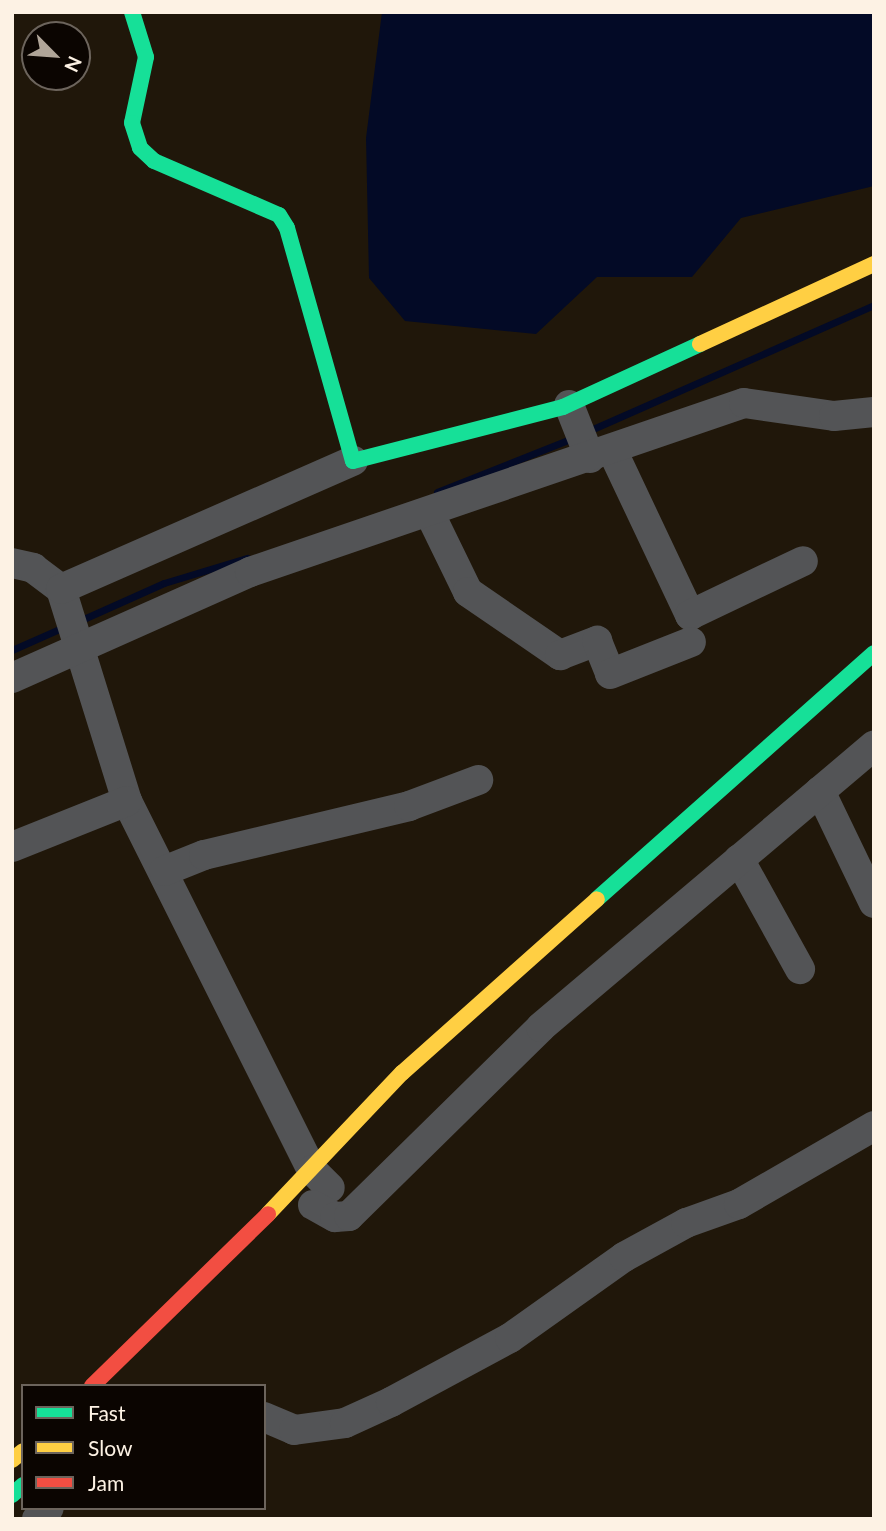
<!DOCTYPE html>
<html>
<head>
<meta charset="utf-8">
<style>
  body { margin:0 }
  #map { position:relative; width:886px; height:1531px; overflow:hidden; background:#20170a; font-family:Lato,sans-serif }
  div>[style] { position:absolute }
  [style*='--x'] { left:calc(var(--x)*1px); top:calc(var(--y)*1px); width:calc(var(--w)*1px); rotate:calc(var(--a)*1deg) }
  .water>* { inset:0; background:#030a26 }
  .stream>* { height:7px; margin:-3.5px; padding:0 3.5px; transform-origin:3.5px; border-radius:3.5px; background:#030a26 }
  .street>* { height:30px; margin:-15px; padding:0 15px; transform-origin:15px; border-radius:15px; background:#535456 }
  .fast>* { height:16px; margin:-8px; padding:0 8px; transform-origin:8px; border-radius:8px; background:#16e098 }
  .slow>* { height:16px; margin:-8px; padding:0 8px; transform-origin:8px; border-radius:8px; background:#ffcf43 }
  .jam>* { height:16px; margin:-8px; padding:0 8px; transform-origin:8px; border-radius:8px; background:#f24e42 }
  span { translate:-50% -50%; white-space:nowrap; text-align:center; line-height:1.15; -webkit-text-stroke:6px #0b0501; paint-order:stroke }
  .frame { position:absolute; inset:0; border:14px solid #fdf2e4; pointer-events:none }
  .legend { position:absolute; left:21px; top:1384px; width:245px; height:126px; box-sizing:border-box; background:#0b0501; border:2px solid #6c645c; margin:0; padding:9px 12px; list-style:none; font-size:21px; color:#fdf2e4 }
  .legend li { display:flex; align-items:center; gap:14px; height:35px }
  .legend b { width:35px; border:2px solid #6c645c }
  .north { position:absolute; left:21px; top:21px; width:70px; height:70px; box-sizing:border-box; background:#0b0501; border:2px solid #6c645c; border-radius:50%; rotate:115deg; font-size:19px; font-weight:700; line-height:28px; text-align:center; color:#fdf2e4 }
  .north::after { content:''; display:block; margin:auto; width:24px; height:32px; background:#b0a598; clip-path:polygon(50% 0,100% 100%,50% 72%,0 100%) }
</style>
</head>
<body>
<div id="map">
  <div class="water">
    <i style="clip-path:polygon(382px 12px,874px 12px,874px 186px,741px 218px,692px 277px,597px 277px,536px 334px,405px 321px,369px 278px,366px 138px)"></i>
  </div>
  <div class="stream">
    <i style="--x:586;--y:432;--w:315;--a:-23.8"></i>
    <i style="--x:437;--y:492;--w:149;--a:-21.7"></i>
    <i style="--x:79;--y:621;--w:93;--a:-24.1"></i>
    <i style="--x:164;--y:583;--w:87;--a:-16.8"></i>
    <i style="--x:12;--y:650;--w:57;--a:-23.9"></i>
  </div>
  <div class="street">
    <i style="--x:569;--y:405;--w:57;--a:68.4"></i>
    <i style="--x:612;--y:450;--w:183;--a:64.7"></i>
    <i style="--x:690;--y:615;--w:125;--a:-25.5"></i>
    <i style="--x:429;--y:512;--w:89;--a:64"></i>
    <i style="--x:468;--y:592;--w:112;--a:34.4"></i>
    <i style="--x:560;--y:655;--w:40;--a:-21"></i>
    <i style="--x:597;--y:641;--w:35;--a:68"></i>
    <i style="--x:610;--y:674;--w:87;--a:-21.6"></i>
    <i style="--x:12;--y:563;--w:22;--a:13"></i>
    <i style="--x:33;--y:568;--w:35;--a:37"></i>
    <i style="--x:61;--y:589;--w:222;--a:72.7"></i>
    <i style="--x:127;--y:801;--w:413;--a:63.4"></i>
    <i style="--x:312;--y:1170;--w:25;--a:45"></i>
    <i style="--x:61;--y:589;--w:319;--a:-23.7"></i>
    <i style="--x:12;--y:678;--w:261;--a:-24"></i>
    <i style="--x:250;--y:572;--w:522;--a:-18.89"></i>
    <i style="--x:744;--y:403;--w:91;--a:8.2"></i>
    <i style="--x:834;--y:416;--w:40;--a:-5.7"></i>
    <i style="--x:820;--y:791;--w:124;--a:64.3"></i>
    <i style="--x:12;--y:847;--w:124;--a:-21.8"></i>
    <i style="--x:739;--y:859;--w:126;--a:61"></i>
    <i style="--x:164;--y:871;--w:43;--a:-21.8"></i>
    <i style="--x:204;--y:855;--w:211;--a:-13.4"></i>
    <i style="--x:409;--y:806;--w:74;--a:-20.6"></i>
    <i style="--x:313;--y:1205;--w:25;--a:29"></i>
    <i style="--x:335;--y:1217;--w:14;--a:-4"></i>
    <i style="--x:349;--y:1216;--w:269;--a:-44.5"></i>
    <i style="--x:541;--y:1027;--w:436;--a:-40.2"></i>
    <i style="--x:264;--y:1417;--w:33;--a:23"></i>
    <i style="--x:294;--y:1430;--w:51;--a:-7.8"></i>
    <i style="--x:345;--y:1423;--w:51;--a:-24.5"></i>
    <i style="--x:391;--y:1402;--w:135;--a:-28.3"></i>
    <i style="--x:510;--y:1338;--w:140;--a:-35.4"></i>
    <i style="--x:624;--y:1257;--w:71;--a:-28.7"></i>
    <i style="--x:686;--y:1223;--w:56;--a:-19.7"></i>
    <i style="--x:739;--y:1204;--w:156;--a:-30"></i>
    <i style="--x:37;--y:1519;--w:16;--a:-43"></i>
  </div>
  <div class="fast">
    <i style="--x:132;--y:12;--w:47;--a:72.7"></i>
    <i style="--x:146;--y:57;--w:67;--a:102"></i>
    <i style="--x:132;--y:123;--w:26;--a:72"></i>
    <i style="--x:140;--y:148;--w:19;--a:43"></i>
    <i style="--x:154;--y:161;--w:136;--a:23.4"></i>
    <i style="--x:279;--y:215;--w:15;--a:58"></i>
    <i style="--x:287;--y:228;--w:242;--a:74.2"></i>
    <i style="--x:353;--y:461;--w:217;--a:-14.4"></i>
    <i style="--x:563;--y:407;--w:151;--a:-24.7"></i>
    <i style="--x:597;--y:899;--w:370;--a:-41.6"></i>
    <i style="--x:12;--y:1495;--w:15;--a:-42"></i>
  </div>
  <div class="slow">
    <i style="--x:700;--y:344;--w:192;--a:-24.7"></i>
    <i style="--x:268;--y:1214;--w:195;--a:-46.5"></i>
    <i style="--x:402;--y:1073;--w:261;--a:-41.7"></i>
    <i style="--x:12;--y:1460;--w:14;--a:-39"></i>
  </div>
  <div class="jam">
    <i style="--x:92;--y:1386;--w:246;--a:-44.3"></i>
  </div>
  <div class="frame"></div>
  <ul class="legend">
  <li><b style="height:9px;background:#16e098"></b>Fast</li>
  <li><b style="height:9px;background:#ffcf43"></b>Slow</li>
  <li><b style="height:9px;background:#f24e42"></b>Jam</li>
  </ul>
  <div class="north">N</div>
</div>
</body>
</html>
